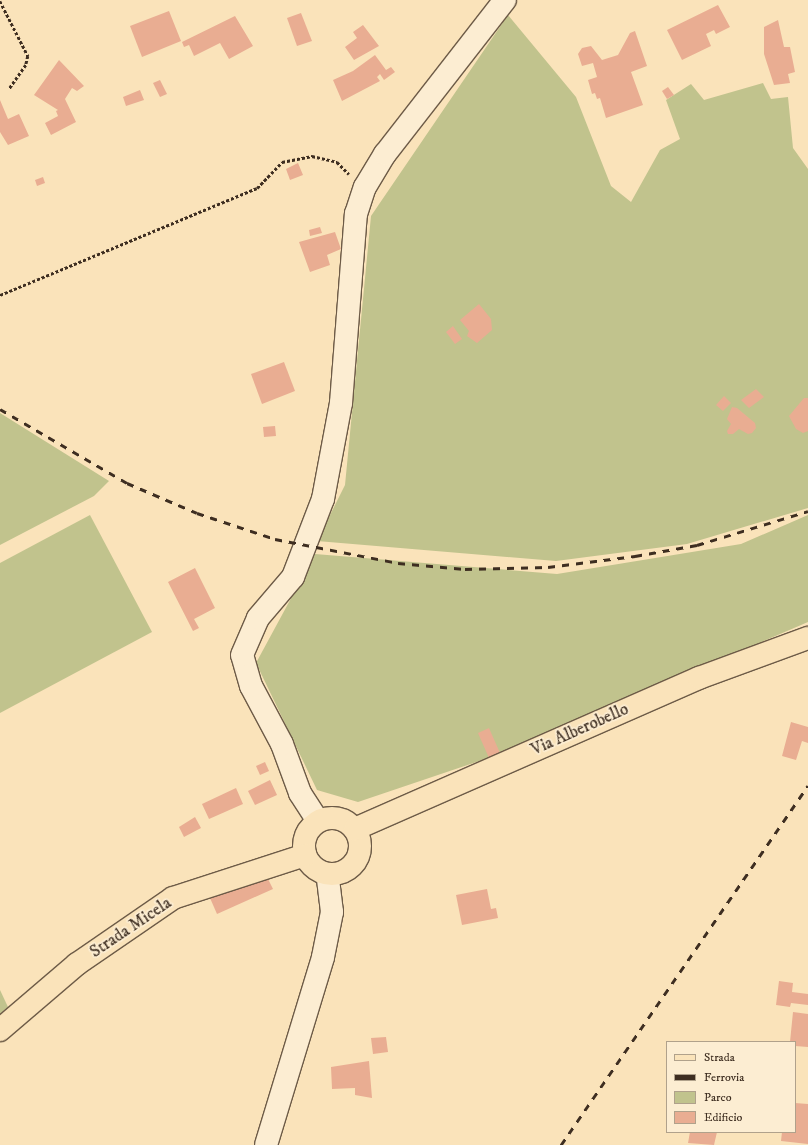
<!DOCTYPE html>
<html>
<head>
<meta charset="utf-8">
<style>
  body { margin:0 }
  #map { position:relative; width:808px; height:1145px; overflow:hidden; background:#fae3ba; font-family:"IM FELL DW Pica",serif }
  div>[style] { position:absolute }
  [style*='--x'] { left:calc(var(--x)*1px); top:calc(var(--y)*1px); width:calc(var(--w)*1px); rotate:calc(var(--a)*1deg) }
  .green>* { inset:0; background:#c1c38d }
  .building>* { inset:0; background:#e9ad92 }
  .path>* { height:2.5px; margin-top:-1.25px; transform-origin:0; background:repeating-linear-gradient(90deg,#3e2e21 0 3px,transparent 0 5px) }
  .roads { filter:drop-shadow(1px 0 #6d5b47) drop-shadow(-1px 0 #6d5b47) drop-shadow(0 1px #6d5b47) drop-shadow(0 -1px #6d5b47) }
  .street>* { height:22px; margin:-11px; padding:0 11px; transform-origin:11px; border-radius:11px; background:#fcedd2 }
  .secondary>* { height:22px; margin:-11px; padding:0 11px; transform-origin:11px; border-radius:11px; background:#fcedd2 }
  .primary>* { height:22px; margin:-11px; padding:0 11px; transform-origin:11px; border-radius:11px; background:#fae3ba }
  .primary>.ring { margin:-11px; padding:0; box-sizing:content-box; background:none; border:22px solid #fae3ba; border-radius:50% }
  .rail>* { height:3px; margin-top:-1.5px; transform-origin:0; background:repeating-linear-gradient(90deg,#3e2e21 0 7px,transparent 0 14px) }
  span { translate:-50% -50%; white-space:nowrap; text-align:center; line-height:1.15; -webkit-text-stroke:3.5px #fcedd2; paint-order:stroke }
  .street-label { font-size:17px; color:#3e2e21 }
  .legend { position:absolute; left:666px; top:1041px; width:130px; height:92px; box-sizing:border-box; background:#fcedd2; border:1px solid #b0a18b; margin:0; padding:5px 7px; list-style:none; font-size:12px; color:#3e2e21 }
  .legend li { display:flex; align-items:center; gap:8px; height:20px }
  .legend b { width:20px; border:1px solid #b0a18b }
</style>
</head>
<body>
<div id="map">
  <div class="green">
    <i style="clip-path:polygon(508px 15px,576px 97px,611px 186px,631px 202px,660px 150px,680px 139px,666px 100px,691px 84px,704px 100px,763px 83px,771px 99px,788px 97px,793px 148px,808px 169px,808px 508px,687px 544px,556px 561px,317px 541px,345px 485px,371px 216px)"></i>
    <i style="clip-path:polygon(0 413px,109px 481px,94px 496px,0 545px)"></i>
    <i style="clip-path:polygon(90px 515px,152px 632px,0 713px,0 563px)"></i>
    <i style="clip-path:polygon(808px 515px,808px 622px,509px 751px,358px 802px,317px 790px,256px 663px,315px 554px,557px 574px,741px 544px)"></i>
    <i style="clip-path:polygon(0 990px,8px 1007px,0 1014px)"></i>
  </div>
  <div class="building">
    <i style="clip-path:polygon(718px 5px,730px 27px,716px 34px,714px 30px,706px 34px,711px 46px,682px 60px,667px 30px)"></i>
    <i style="clip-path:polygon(169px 11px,181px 41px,142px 57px,130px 26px)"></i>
    <i style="clip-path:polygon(301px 13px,312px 41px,297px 46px,287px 18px)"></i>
    <i style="clip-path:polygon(235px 16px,253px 46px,229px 59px,220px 43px,194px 56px,189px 45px,184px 47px,182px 42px)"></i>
    <i style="clip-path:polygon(778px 20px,784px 47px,790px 47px,795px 72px,788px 74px,790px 83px,774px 85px,764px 54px,764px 27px)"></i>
    <i style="clip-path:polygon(363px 25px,379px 46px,354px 60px,345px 47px,357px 38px,353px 32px)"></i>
    <i style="clip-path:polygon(635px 31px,647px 66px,631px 72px,643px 105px,606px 118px,600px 98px,597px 99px,595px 93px,592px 94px,588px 80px,597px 77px,593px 63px,582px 66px,578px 54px,582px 48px,591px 46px,602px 60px,618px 55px,630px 33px)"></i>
    <i style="clip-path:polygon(375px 55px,386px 70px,391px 67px,395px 72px,384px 80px,380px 74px,377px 77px,380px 81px,342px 101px,333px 80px,353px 71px)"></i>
    <i style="clip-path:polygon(59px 60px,84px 86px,77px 91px,72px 88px,65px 99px,76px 122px,51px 135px,45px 123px,58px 116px,56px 111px,58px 110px,34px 95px)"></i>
    <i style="clip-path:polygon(160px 80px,167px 94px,160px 97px,153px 83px)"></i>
    <i style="clip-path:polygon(668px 87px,674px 95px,667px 99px,662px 91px)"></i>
    <i style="clip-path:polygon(140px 90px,144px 100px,126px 106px,123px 97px)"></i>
    <i style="clip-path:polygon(0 100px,8px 119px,19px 114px,29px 136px,8px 145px,0 132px)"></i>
    <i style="clip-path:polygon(298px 163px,303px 175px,290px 180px,286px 169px)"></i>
    <i style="clip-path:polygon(43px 177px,45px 183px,37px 186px,35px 180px)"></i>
    <i style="clip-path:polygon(320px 227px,322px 233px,310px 236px,309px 230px)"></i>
    <i style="clip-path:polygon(335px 232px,341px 249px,327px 255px,330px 265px,310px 272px,299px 242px)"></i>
    <i style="clip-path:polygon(479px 304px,491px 319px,492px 330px,477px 343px,467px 336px,469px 331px,460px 320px)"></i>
    <i style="clip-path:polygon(453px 326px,462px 339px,455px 344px,446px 332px)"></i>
    <i style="clip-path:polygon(284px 362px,295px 391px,262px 404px,251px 374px)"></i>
    <i style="clip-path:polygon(756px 389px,764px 397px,749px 408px,741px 400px)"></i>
    <i style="clip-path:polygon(724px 396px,731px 403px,723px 411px,716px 405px)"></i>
    <i style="clip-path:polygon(804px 398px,808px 398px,808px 431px,803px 433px,796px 429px,789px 416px)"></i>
    <i style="clip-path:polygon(732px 407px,737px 408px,755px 423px,756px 428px,752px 433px,748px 434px,739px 429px,733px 434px,728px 434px,727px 431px,731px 424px,727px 419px)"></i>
    <i style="clip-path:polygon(275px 426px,276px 436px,264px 437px,263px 427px)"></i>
    <i style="clip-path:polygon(195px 568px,215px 608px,194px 619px,199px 628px,193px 631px,168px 582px)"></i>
    <i style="clip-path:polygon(791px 722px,808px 727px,808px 743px,802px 741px,796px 760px,782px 756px)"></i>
    <i style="clip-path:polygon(489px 728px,500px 753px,489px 758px,478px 733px)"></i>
    <i style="clip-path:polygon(265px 762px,269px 771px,260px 775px,256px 766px)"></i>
    <i style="clip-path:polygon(270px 780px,277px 795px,255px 805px,248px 791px)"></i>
    <i style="clip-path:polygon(236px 788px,243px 804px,209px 819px,202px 804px)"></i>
    <i style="clip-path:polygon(195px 817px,201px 828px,184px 837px,179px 827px)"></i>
    <i style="clip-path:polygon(265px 873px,273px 889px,217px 914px,210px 898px)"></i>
    <i style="clip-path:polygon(487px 889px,491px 909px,496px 908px,498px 918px,462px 925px,456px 895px)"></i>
    <i style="clip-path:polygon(779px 981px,793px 983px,792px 992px,808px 994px,808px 1005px,791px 1003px,790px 1007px,776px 1005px)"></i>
    <i style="clip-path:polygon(793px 1012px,808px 1014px,808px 1047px,795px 1046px,795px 1042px,790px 1042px)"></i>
    <i style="clip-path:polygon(386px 1037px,388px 1052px,373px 1054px,371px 1038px)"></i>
    <i style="clip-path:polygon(369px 1061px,372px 1098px,355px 1095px,355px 1088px,332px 1089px,331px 1067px)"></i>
    <i style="clip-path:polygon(795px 1103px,808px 1104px,808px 1144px,781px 1141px,782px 1132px,795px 1132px)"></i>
    <i style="clip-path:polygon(690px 1132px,717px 1132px,714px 1145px,688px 1143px)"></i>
  </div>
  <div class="path">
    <i style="--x:0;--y:1;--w:62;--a:63"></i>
    <i style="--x:28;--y:56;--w:9;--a:103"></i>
    <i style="--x:26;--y:65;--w:29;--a:125"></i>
    <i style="--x:0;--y:295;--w:278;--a:-22.6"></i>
    <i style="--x:257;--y:188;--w:36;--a:-46"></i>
    <i style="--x:282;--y:162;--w:31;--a:-11"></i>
    <i style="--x:312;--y:156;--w:26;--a:13"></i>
    <i style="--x:337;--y:162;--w:17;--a:45"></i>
  </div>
  <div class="roads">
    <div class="street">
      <i style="--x:318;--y:821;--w:33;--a:-123"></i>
      <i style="--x:300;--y:793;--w:52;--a:-110.2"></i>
      <i style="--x:282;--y:744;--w:66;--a:-118.1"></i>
      <i style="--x:251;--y:686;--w:32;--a:-106"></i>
      <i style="--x:242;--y:655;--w:40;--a:-66.6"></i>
      <i style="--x:258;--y:618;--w:54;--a:-49.5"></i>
      <i style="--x:293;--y:577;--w:84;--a:-69"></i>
      <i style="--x:323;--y:499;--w:98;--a:-79.4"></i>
      <i style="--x:341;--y:403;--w:190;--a:-85.5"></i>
      <i style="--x:356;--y:214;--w:28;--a:-72"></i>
      <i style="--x:365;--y:187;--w:39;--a:-59"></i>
      <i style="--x:385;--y:154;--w:195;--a:-52.1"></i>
    </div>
    <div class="secondary">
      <i style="--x:266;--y:1145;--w:196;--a:-73.1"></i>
      <i style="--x:323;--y:957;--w:46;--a:-78.7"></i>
      <i style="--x:332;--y:912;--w:38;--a:-97"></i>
    </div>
    <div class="primary">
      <i class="ring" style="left:304px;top:818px;width:34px;height:34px"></i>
      <i style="--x:355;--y:829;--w:376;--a:-23.7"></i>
      <i style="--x:699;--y:678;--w:116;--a:-20.2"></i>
      <i style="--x:0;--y:1030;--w:101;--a:-40.6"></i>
      <i style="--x:77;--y:964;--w:116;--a:-34.5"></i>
      <i style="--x:173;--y:898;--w:139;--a:-18"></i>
    </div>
  </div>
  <div class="rail">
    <i style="--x:0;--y:409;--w:147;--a:30.2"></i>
    <i style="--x:127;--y:483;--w:76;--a:23.2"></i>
    <i style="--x:197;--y:513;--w:82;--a:18.4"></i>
    <i style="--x:275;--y:539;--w:125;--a:11"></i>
    <i style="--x:398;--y:563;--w:67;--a:5.1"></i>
    <i style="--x:465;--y:569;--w:83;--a:-1.4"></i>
    <i style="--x:548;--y:567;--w:88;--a:-7.2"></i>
    <i style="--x:635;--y:556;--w:63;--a:-10.1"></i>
    <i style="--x:697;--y:545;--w:116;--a:-17"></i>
    <i style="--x:561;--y:1145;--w:436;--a:-55.5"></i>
  </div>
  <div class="street-label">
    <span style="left:580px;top:730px;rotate:-24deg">Via Alberobello</span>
    <span style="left:131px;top:928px;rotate:-34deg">Strada Micela</span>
  </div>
  <ul class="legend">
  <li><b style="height:5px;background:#fae3ba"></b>Strada</li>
  <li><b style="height:5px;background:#3e2e21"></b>Ferrovia</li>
  <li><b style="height:11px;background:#c1c38d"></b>Parco</li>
  <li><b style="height:11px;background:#e9ad92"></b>Edificio</li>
  </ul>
</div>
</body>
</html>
